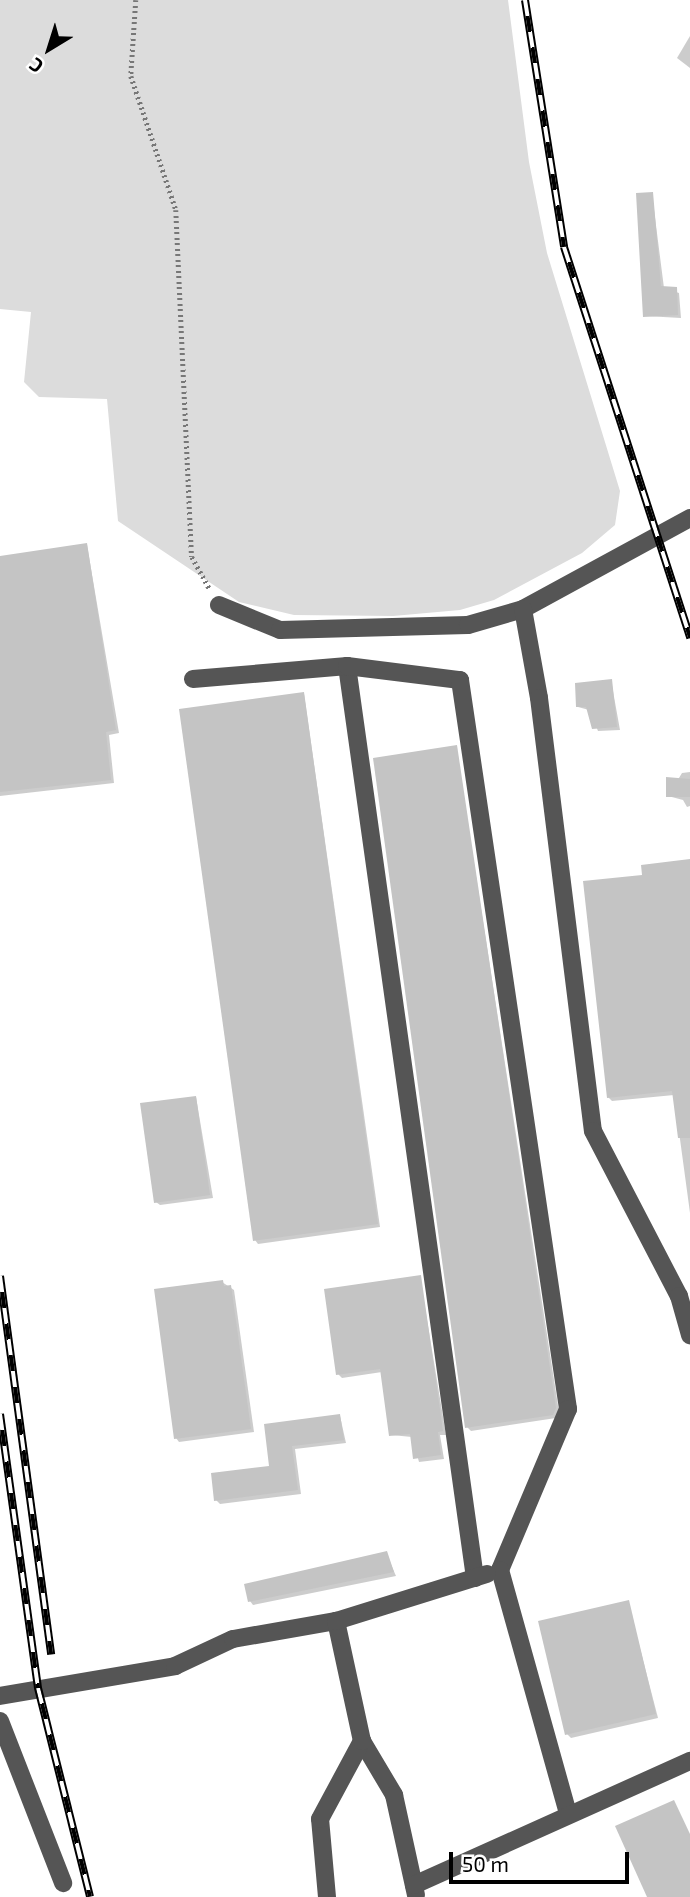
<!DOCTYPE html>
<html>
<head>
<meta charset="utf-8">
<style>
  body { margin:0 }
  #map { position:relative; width:690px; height:1897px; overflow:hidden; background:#fff; font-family:"Exo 2",sans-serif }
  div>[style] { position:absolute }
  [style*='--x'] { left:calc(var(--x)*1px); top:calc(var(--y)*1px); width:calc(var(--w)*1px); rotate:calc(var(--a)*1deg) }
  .green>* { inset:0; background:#dcdcdc }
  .shadow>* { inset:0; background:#0003 }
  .building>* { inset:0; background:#c4c4c4 }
  .path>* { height:4.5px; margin-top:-2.25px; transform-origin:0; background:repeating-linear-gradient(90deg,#777 0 2px,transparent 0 5.5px) }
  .minor>* { height:18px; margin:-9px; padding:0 9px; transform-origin:9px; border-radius:9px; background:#555 }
  .rail>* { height:8px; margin-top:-4px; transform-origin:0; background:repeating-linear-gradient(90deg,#fff 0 16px,#000 0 32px); box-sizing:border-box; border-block:2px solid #000 }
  span { translate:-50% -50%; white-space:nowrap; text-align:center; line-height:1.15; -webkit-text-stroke:5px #fff; paint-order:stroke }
  .north { position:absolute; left:14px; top:14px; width:70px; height:70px; -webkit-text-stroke:5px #fff; paint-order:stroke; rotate:218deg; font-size:19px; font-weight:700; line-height:28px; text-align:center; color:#000 }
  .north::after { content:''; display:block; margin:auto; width:24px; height:32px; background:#000; clip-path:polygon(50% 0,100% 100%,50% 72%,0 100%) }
  .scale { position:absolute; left:449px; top:1852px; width:180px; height:32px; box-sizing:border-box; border:4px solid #000; border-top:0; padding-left:9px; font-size:21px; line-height:24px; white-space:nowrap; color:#000; -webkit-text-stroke:5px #fff; paint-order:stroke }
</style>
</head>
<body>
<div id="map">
  <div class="green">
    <i style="clip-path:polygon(0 0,508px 0,529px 162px,547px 253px,620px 491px,615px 525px,582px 553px,494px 600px,460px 610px,393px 616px,294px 615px,239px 602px,118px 521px,107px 399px,39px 397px,24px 382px,31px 312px,0 309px)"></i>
  </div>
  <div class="shadow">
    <i style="clip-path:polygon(690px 36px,690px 68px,677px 58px)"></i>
    <i style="clip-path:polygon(652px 194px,664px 288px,679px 293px,681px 318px,645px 316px)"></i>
    <i style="clip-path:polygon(87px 545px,119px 733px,109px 735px,114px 783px,0 796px,0 558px)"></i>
    <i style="clip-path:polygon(611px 680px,620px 730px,598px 731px,589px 710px,578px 707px)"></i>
    <i style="clip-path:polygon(304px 694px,380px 1227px,258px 1244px,255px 1240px)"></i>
    <i style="clip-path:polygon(456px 747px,559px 1412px,556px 1418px,471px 1431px,467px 1427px)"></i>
    <i style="clip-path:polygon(690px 772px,690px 806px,687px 807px,683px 800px,668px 796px,682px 773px)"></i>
    <i style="clip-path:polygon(690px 860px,690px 1213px,674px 1095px,612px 1101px,608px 1097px,644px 876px)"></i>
    <i style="clip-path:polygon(196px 1097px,213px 1198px,160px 1205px,156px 1202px)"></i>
    <i style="clip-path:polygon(420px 1277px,446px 1435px,440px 1435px,444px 1459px,419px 1462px,412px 1437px,391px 1435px,382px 1372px,342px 1378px,338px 1374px)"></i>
    <i style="clip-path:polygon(222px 1282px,234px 1290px,254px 1432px,179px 1442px,176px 1438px)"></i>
    <i style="clip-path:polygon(340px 1416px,346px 1443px,295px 1449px,301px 1494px,220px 1504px,216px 1500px,271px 1467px,266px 1426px)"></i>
    <i style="clip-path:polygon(386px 1553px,396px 1576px,253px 1605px,250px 1601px)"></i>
    <i style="clip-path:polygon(628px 1602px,658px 1718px,571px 1738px,567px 1734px)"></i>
  </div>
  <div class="building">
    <i style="clip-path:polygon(653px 192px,661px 286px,677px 287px,678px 315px,643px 317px,636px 193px)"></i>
    <i style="clip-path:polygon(87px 543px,116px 730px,106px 732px,111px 780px,0 792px,0 556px)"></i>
    <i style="clip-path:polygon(612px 679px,617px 727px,592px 729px,586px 707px,576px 707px,575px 683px)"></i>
    <i style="clip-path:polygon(304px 692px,378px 1224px,253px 1241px,179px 709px)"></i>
    <i style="clip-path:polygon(457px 745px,556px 1408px,553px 1415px,465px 1428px,373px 758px)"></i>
    <i style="clip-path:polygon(666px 777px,690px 779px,690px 797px,666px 797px)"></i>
    <i style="clip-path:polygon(690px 859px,690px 1138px,678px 1138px,672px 1091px,607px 1098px,583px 881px,642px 875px,641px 865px)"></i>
    <i style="clip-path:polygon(196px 1096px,210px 1195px,154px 1203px,140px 1103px)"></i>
    <i style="clip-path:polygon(421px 1275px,443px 1431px,438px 1432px,441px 1455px,413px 1459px,410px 1434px,389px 1436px,380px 1369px,336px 1375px,324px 1289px)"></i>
    <i style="clip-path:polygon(223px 1280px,224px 1286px,231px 1285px,251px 1429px,174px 1439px,154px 1289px)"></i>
    <i style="clip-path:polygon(340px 1414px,344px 1440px,292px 1446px,298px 1490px,214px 1501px,211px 1473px,269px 1466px,264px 1424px)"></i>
    <i style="clip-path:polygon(387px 1551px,394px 1572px,248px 1602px,244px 1584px)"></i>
    <i style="clip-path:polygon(629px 1600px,656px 1714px,565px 1735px,538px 1621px)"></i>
    <i style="clip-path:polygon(674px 1800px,690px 1834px,690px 1897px,647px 1897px,615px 1826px)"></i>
  </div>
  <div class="path">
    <i style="--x:136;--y:0;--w:76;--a:93.8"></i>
    <i style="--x:131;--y:76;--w:141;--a:71.4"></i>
    <i style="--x:176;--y:210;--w:347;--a:87.4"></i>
    <i style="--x:192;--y:557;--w:37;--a:61"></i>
  </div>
  <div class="minor">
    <i style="--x:219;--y:605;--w:66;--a:22.3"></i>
    <i style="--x:280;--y:630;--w:188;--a:-1.5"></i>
    <i style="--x:468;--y:625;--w:57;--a:-16.2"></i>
    <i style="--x:523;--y:609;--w:190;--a:-28.6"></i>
    <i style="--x:523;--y:609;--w:90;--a:79.8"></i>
    <i style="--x:539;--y:698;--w:436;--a:82.9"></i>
    <i style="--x:593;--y:1131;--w:186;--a:62.5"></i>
    <i style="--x:679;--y:1296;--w:41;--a:74.2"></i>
    <i style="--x:347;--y:666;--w:921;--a:82.01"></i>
    <i style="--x:193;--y:679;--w:155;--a:-4.8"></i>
    <i style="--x:347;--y:666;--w:114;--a:7.1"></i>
    <i style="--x:460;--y:680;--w:737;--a:81.57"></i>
    <i style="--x:568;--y:1409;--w:175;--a:112.9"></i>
    <i style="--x:500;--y:1570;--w:253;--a:74.4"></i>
    <i style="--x:0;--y:1696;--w:178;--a:-9.7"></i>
    <i style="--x:175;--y:1666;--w:64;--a:-25"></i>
    <i style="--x:233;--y:1639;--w:105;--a:-9.9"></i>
    <i style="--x:0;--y:1721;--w:174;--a:68.7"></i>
    <i style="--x:362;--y:1741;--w:63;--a:59.3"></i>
    <i style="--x:394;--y:1795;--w:102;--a:77.6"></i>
    <i style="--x:414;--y:1885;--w:303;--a:-24.2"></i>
    <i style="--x:327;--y:1897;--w:78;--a:-95.1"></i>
    <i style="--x:320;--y:1819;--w:89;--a:-61.7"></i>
    <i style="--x:362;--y:1741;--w:123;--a:-102.2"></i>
    <i style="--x:336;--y:1621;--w:158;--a:-17.3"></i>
  </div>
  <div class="rail">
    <i style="--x:525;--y:0;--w:250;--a:81"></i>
    <i style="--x:564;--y:247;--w:411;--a:72.1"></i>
    <i style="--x:0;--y:1276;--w:382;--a:82.3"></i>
    <i style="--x:0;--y:1414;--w:277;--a:82.1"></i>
    <i style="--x:38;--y:1688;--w:215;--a:76"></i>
  </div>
  <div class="north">С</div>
  <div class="scale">50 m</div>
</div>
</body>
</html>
